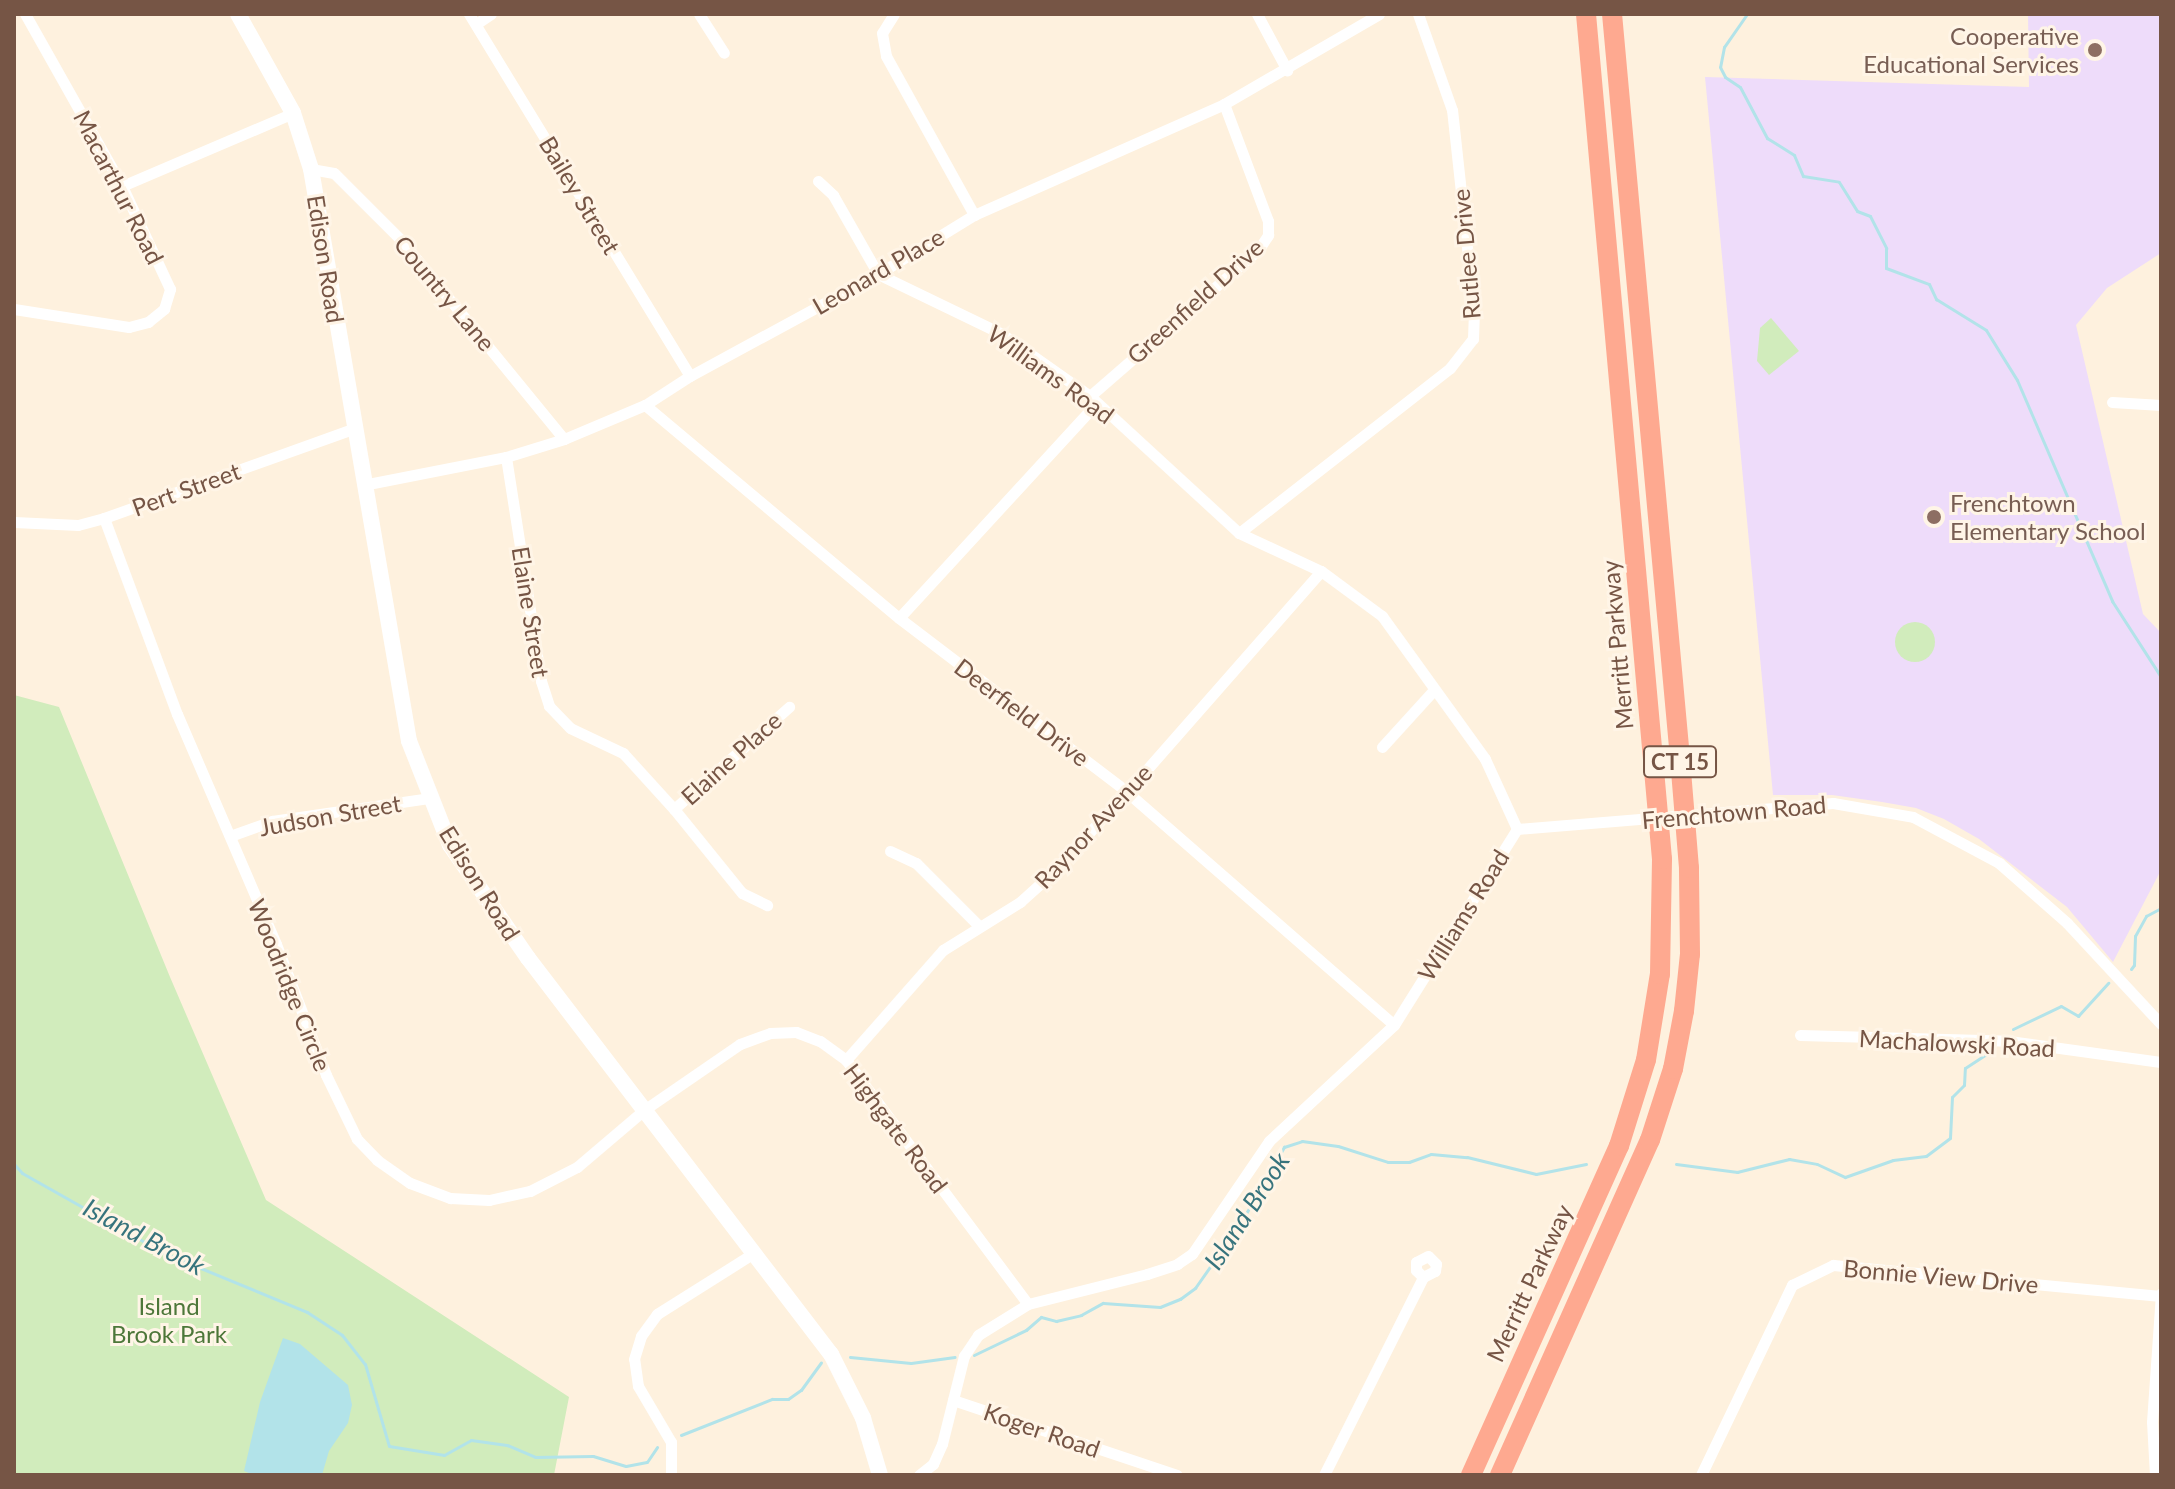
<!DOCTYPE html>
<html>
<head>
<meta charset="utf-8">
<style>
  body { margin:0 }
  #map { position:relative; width:2175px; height:1489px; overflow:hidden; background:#fef1de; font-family:Lato,sans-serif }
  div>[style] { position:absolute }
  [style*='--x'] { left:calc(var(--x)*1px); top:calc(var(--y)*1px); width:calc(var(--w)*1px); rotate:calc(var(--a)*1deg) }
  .education>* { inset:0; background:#eedcfa }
  .green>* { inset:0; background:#d1ecbc }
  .round { border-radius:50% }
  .water>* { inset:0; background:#b2e3e9 }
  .stream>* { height:3px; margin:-1.5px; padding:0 1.5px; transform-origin:1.5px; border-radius:1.5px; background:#b2e3e9 }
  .street>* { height:11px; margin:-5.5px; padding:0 5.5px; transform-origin:5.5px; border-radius:5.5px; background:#fff }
  .secondary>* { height:16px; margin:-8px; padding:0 8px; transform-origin:8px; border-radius:8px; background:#fff }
  .highway>* { height:20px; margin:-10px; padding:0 10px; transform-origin:10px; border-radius:10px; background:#fea990 }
  .dots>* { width:22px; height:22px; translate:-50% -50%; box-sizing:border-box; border:4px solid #fff5e7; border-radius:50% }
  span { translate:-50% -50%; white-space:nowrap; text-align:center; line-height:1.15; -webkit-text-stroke:6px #fff5e7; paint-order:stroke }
  .shield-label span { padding:2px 6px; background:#fff5e7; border:2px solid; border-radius:6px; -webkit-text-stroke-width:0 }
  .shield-label { font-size:22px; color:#765545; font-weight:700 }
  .education-label { font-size:24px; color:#785e54 }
  .right { translate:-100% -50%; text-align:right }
  .left { translate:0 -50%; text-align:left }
  .street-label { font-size:24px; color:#765545 }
  .park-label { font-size:24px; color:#4d7739 }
  .water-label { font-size:26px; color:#37747d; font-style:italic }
  .frame { position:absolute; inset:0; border:16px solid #765545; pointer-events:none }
</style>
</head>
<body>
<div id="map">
  <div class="education">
    <i style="clip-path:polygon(2028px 14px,2161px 14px,2161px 253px,2107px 288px,2076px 325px,2143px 614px,2161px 633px,2161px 870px,2113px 962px,2067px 907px,1979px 839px,1944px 819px,1916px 808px,1882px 802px,1832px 795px,1773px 795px,1705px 77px,2029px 87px)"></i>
  </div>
  <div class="green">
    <i style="clip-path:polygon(1771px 318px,1799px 351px,1769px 375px,1757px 361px,1760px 328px)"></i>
    <i class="round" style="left:1895px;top:622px;width:40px;height:40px"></i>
    <i style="clip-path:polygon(14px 695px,59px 707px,170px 977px,266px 1200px,569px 1397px,554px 1475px,14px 1475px)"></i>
  </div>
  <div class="water">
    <i style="clip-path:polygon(283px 1338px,300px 1344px,348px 1385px,352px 1405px,348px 1423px,329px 1451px,322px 1475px,254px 1475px,244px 1471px,260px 1402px)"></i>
  </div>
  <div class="stream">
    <i style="--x:1747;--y:14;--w:40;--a:124.9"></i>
    <i style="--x:1724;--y:47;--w:20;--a:101"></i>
    <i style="--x:1720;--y:67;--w:11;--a:63"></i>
    <i style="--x:1725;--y:77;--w:18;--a:34"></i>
    <i style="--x:1740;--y:87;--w:58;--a:62.1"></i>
    <i style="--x:1767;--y:138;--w:32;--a:32"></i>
    <i style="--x:1794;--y:155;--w:23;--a:67"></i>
    <i style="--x:1803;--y:176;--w:36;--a:9"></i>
    <i style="--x:1839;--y:182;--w:34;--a:58"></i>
    <i style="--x:1857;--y:211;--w:14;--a:21"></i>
    <i style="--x:1870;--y:216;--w:36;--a:63"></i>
    <i style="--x:1886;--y:248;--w:20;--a:90"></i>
    <i style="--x:1886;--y:268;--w:46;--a:20.4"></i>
    <i style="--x:1929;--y:284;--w:17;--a:65"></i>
    <i style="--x:1936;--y:299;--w:59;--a:31.8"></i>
    <i style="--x:1986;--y:330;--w:59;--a:58.2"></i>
    <i style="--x:2017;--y:380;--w:241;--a:66.7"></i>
    <i style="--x:2112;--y:601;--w:90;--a:57.2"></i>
    <i style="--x:2131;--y:969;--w:5;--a:-53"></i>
    <i style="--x:2134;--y:965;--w:29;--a:-88"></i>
    <i style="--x:2135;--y:936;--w:23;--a:-61"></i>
    <i style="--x:2146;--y:916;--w:17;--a:-28"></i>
    <i style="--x:2013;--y:1029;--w:53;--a:-25.6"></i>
    <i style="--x:2061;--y:1006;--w:20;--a:30"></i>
    <i style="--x:2078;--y:1016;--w:45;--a:-47.7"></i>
    <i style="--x:14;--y:1164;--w:12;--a:48"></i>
    <i style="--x:22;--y:1173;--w:163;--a:29.4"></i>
    <i style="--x:164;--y:1253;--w:155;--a:22.4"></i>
    <i style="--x:307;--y:1312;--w:42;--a:33.3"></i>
    <i style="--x:342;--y:1335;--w:37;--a:52"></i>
    <i style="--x:365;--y:1364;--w:85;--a:73.7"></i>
    <i style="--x:389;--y:1446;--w:56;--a:9.3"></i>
    <i style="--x:444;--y:1455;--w:31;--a:-29"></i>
    <i style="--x:471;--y:1440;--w:36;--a:8"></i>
    <i style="--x:507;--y:1445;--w:30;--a:23"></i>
    <i style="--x:535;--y:1457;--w:58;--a:-1"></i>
    <i style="--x:593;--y:1456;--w:34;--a:17"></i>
    <i style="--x:626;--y:1466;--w:21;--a:-11"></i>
    <i style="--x:647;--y:1462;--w:18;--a:-56"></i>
    <i style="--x:1676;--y:1164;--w:62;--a:7.5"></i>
    <i style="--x:1737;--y:1172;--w:54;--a:-14"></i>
    <i style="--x:1789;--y:1159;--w:28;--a:10"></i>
    <i style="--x:1817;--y:1164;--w:31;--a:25"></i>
    <i style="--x:1845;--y:1177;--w:51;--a:-19.5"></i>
    <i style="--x:1893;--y:1160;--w:33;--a:-7"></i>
    <i style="--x:1926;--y:1156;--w:30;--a:-37"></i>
    <i style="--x:1950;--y:1138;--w:41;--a:-87.2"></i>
    <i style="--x:1952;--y:1097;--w:17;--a:-45"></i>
    <i style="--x:1964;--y:1085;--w:17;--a:-87"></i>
    <i style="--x:1965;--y:1068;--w:31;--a:-33"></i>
    <i style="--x:974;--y:1355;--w:58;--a:-25.7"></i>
    <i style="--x:1026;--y:1330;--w:20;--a:-41"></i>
    <i style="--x:1041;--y:1317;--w:16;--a:15"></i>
    <i style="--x:1056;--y:1321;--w:26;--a:-13"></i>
    <i style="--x:1081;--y:1315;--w:25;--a:-29"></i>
    <i style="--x:1103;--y:1303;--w:57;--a:4"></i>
    <i style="--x:1160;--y:1307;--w:22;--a:-22"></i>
    <i style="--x:1180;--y:1299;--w:19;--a:-36"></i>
    <i style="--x:1195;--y:1288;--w:78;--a:-54.9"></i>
    <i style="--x:1240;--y:1224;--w:89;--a:-60.3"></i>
    <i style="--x:1284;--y:1147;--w:19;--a:-18"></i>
    <i style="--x:1302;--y:1141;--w:36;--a:8"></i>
    <i style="--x:1338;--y:1146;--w:52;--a:17.7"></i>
    <i style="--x:1388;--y:1162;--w:21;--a:0"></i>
    <i style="--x:1409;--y:1162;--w:23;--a:-20"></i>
    <i style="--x:1431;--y:1154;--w:36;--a:5"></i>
    <i style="--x:1467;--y:1157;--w:71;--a:13.8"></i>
    <i style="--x:1536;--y:1174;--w:51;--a:-11.3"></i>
    <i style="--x:850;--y:1357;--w:61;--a:5.6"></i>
    <i style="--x:911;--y:1363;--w:44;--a:-7.8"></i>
    <i style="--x:681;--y:1435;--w:98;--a:-21.6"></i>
    <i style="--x:772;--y:1399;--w:16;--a:0"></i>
    <i style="--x:788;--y:1399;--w:16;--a:-35"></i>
    <i style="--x:801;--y:1390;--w:34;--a:-54"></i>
  </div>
  <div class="street">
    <i style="--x:469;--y:14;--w:424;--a:58.6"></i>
    <i style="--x:699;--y:14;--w:46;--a:57.3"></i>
    <i style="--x:894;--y:14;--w:22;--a:122"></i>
    <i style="--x:882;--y:33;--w:23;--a:80"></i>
    <i style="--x:886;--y:56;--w:182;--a:61"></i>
    <i style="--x:1257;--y:14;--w:64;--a:61.8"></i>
    <i style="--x:476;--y:24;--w:18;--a:-34"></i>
    <i style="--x:311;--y:169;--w:23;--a:10"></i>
    <i style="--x:334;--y:173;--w:95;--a:45"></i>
    <i style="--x:401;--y:240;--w:257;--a:50.7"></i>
    <i style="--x:818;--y:181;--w:21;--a:43"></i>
    <i style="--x:833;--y:195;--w:91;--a:60.3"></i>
    <i style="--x:878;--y:274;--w:138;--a:25.8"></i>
    <i style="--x:1002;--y:334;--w:108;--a:35.2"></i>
    <i style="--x:1090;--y:396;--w:202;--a:42.6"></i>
    <i style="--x:1239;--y:533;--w:90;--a:24.9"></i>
    <i style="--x:1321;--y:571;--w:76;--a:36.4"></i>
    <i style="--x:1382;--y:616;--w:176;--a:54.2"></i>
    <i style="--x:1485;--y:759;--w:77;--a:65.4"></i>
    <i style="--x:122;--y:186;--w:186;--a:-23.1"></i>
    <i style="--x:14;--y:309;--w:116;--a:8.9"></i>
    <i style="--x:129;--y:327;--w:20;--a:-15"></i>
    <i style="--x:148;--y:322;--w:21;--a:-39"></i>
    <i style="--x:164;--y:309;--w:21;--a:-73"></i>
    <i style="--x:170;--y:289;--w:114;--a:-115"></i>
    <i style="--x:122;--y:186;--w:197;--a:-119.4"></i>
    <i style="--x:1090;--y:396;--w:224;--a:-41"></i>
    <i style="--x:1259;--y:249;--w:17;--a:-57"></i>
    <i style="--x:1268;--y:235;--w:14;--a:-90"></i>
    <i style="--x:1268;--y:221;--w:125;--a:-110.6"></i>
    <i style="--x:2112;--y:402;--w:49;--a:3.5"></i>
    <i style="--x:645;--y:405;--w:331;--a:40"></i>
    <i style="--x:899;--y:618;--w:287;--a:37.3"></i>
    <i style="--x:1127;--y:792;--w:354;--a:41.1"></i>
    <i style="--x:506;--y:457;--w:227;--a:81.1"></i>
    <i style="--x:541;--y:681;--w:26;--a:72"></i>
    <i style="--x:549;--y:706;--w:30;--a:46"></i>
    <i style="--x:570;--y:728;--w:59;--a:25.3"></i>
    <i style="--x:623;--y:753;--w:76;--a:47.7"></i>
    <i style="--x:674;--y:809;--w:108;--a:51"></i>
    <i style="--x:742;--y:893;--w:28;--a:26"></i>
    <i style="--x:363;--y:485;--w:146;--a:-11.1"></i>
    <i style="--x:506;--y:457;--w:61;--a:-17.2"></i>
    <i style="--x:564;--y:439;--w:88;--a:-22.8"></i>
    <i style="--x:645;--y:405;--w:54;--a:-32.8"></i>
    <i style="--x:690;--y:376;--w:214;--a:-28.5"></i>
    <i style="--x:878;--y:274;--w:113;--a:-31.6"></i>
    <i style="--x:974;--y:215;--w:274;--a:-23.9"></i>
    <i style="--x:1224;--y:104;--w:179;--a:-30.1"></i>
    <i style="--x:104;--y:518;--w:209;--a:69.6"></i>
    <i style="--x:177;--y:714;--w:250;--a:66.7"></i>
    <i style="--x:276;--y:944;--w:140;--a:69.1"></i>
    <i style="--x:326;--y:1075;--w:71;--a:64.2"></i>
    <i style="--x:357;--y:1139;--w:29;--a:46"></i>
    <i style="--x:377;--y:1160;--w:40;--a:34.9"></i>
    <i style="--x:410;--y:1183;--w:43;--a:20.6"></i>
    <i style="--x:450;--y:1198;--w:39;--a:3"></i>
    <i style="--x:489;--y:1200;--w:42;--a:-12.4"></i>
    <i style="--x:530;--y:1191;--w:53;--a:-27.1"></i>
    <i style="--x:577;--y:1167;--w:88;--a:-40.4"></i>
    <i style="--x:644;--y:1110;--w:116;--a:-34.5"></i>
    <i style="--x:740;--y:1044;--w:32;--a:-20"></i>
    <i style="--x:770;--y:1033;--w:26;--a:-2"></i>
    <i style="--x:796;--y:1032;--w:26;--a:21"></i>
    <i style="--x:820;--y:1041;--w:32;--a:36"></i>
    <i style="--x:846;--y:1060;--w:304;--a:53.3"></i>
    <i style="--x:14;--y:522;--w:64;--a:2.7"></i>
    <i style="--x:78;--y:525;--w:27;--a:-15"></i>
    <i style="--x:104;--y:518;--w:264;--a:-19.7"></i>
    <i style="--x:1239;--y:533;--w:268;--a:-38"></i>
    <i style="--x:1450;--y:368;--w:37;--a:-52"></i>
    <i style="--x:1473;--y:339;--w:27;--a:-88"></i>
    <i style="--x:1474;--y:312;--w:203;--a:-96.2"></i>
    <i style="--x:1452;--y:110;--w:102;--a:-109.5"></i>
    <i style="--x:899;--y:618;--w:292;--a:-47.4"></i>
    <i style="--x:1382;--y:747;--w:76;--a:-47.7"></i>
    <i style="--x:674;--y:809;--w:154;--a:-41.6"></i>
    <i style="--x:1517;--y:829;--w:317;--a:-4.7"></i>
    <i style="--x:1833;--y:803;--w:81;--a:9.9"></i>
    <i style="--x:1913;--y:817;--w:98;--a:28.1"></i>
    <i style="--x:1999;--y:863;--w:91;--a:41.4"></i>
    <i style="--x:2067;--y:923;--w:138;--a:47.1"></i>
    <i style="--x:230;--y:836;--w:45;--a:-19.7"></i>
    <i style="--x:272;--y:821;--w:160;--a:-8.3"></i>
    <i style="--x:890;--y:851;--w:29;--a:25"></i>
    <i style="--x:916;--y:863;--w:89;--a:45"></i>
    <i style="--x:1800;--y:1035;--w:209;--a:1.6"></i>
    <i style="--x:2009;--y:1041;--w:153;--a:7.9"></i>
    <i style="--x:846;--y:1060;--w:147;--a:-48.6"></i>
    <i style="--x:943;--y:950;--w:91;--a:-31.9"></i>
    <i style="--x:1020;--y:902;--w:36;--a:-42"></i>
    <i style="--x:1047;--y:878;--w:117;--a:-47.1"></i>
    <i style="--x:1127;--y:792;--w:294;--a:-48.7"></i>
    <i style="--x:953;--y:1400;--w:236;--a:18.5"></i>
    <i style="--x:671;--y:1475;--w:33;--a:-90"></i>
    <i style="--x:671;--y:1442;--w:65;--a:-120.5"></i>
    <i style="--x:638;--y:1386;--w:27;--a:-98"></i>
    <i style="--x:634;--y:1359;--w:24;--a:-73"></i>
    <i style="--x:641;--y:1336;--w:27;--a:-54"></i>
    <i style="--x:657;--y:1314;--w:115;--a:-32.2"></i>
    <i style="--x:919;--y:1475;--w:18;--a:-38"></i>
    <i style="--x:933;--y:1464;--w:22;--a:-66"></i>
    <i style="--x:942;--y:1444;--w:91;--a:-76"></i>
    <i style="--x:964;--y:1356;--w:25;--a:-56"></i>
    <i style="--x:978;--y:1335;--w:59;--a:-31.8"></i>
    <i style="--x:1028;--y:1304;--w:123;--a:-14.1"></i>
    <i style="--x:1147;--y:1274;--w:32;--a:-18"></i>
    <i style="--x:1177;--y:1264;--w:18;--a:-34"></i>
    <i style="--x:1192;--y:1254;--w:137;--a:-55.7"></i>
    <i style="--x:1269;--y:1141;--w:171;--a:-42.9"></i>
    <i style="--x:1394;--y:1025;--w:231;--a:-57.9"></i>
    <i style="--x:1324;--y:1475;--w:221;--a:-63.4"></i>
    <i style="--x:1423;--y:1277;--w:13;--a:-27"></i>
    <i style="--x:1435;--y:1271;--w:7;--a:-82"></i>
    <i style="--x:1436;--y:1264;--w:11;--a:-135"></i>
    <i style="--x:1428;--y:1256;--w:13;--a:153"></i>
    <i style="--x:1416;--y:1262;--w:8;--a:90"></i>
    <i style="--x:1416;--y:1270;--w:10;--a:45"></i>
    <i style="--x:1701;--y:1475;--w:211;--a:-64.4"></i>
    <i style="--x:1792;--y:1285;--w:46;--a:-26"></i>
    <i style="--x:1833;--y:1265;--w:329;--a:5.4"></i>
    <i style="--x:2155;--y:1475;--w:53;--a:-93.2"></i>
    <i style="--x:2152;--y:1422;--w:129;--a:-86"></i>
  </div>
  <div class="secondary">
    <i style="--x:238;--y:14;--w:113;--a:60.9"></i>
    <i style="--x:293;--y:113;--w:59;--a:72.2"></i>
    <i style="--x:311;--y:169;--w:580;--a:80.28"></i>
    <i style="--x:409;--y:741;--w:112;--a:68.5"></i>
    <i style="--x:450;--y:845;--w:137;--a:55.4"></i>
    <i style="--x:528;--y:958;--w:499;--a:52.6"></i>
    <i style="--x:831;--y:1354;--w:72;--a:63.4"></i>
    <i style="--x:863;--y:1418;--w:59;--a:73.4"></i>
  </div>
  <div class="highway">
    <i style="--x:1471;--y:1475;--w:361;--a:-65.8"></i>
    <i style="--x:1619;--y:1146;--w:90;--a:-72.6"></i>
    <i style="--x:1646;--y:1060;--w:87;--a:-80.8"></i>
    <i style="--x:1660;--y:974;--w:115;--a:-89"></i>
    <i style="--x:1662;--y:859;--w:848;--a:-95.14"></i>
    <i style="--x:1500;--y:1475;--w:367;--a:-65.9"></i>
    <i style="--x:1650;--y:1140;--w:75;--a:-72.1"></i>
    <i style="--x:1673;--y:1069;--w:59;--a:-79.3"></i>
    <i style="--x:1684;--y:1011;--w:57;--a:-84"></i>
    <i style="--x:1690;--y:954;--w:86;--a:-90.7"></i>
    <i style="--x:1689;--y:868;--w:110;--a:-94.7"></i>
    <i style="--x:1680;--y:758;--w:747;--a:-95.22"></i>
  </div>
  <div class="dots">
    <i style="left:2095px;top:50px;background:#8d6e63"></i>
    <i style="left:1934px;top:517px;background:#8d6e63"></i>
  </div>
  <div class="shield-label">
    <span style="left:1680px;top:762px">CT 15</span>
  </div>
  <div class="education-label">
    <span class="right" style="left:2079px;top:50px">Cooperative<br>Educational Services</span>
    <span class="left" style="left:1950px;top:517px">Frenchtown<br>Elementary School</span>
  </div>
  <div class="street-label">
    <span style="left:119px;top:187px;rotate:63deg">Macarthur Road</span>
    <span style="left:580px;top:195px;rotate:59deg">Bailey Street</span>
    <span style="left:1466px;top:254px;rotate:-95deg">Rutlee Drive</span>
    <span style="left:326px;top:259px;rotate:81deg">Edison Road</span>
    <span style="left:878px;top:271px;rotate:-30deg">Leonard Place</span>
    <span style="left:445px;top:293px;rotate:50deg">Country Lane</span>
    <span style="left:1195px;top:301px;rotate:-42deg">Greenfield Drive</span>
    <span style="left:1051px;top:374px;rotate:36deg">Williams Road</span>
    <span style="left:186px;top:489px;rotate:-20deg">Pert Street</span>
    <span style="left:531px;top:612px;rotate:81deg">Elaine Street</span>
    <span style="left:1617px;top:645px;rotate:-95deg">Merritt Parkway</span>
    <span style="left:1022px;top:712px;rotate:37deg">Deerfield Drive</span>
    <span style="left:731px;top:758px;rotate:-42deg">Elaine Place</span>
    <span style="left:1734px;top:812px;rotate:-5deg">Frenchtown Road</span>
    <span style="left:330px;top:815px;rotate:-10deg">Judson Street</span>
    <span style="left:1093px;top:826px;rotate:-47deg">Raynor Avenue</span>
    <span style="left:480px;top:883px;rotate:58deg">Edison Road</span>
    <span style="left:1463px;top:915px;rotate:-58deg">Williams Road</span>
    <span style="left:290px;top:985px;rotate:68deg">Woodridge Circle</span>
    <span style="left:1957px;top:1043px;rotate:3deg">Machalowski Road</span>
    <span style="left:896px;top:1128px;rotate:53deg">Highgate Road</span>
    <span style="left:1941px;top:1276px;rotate:5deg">Bonnie View Drive</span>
    <span style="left:1529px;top:1283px;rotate:-65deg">Merritt Parkway</span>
    <span style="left:1042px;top:1430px;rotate:19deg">Koger Road</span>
  </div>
  <div class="park-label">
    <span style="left:169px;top:1320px">Island<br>Brook Park</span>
  </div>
  <div class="water-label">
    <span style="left:1247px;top:1211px;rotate:-57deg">Island Brook</span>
    <span style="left:144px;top:1237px;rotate:28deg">Island Brook</span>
  </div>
  <div class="frame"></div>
</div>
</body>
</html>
